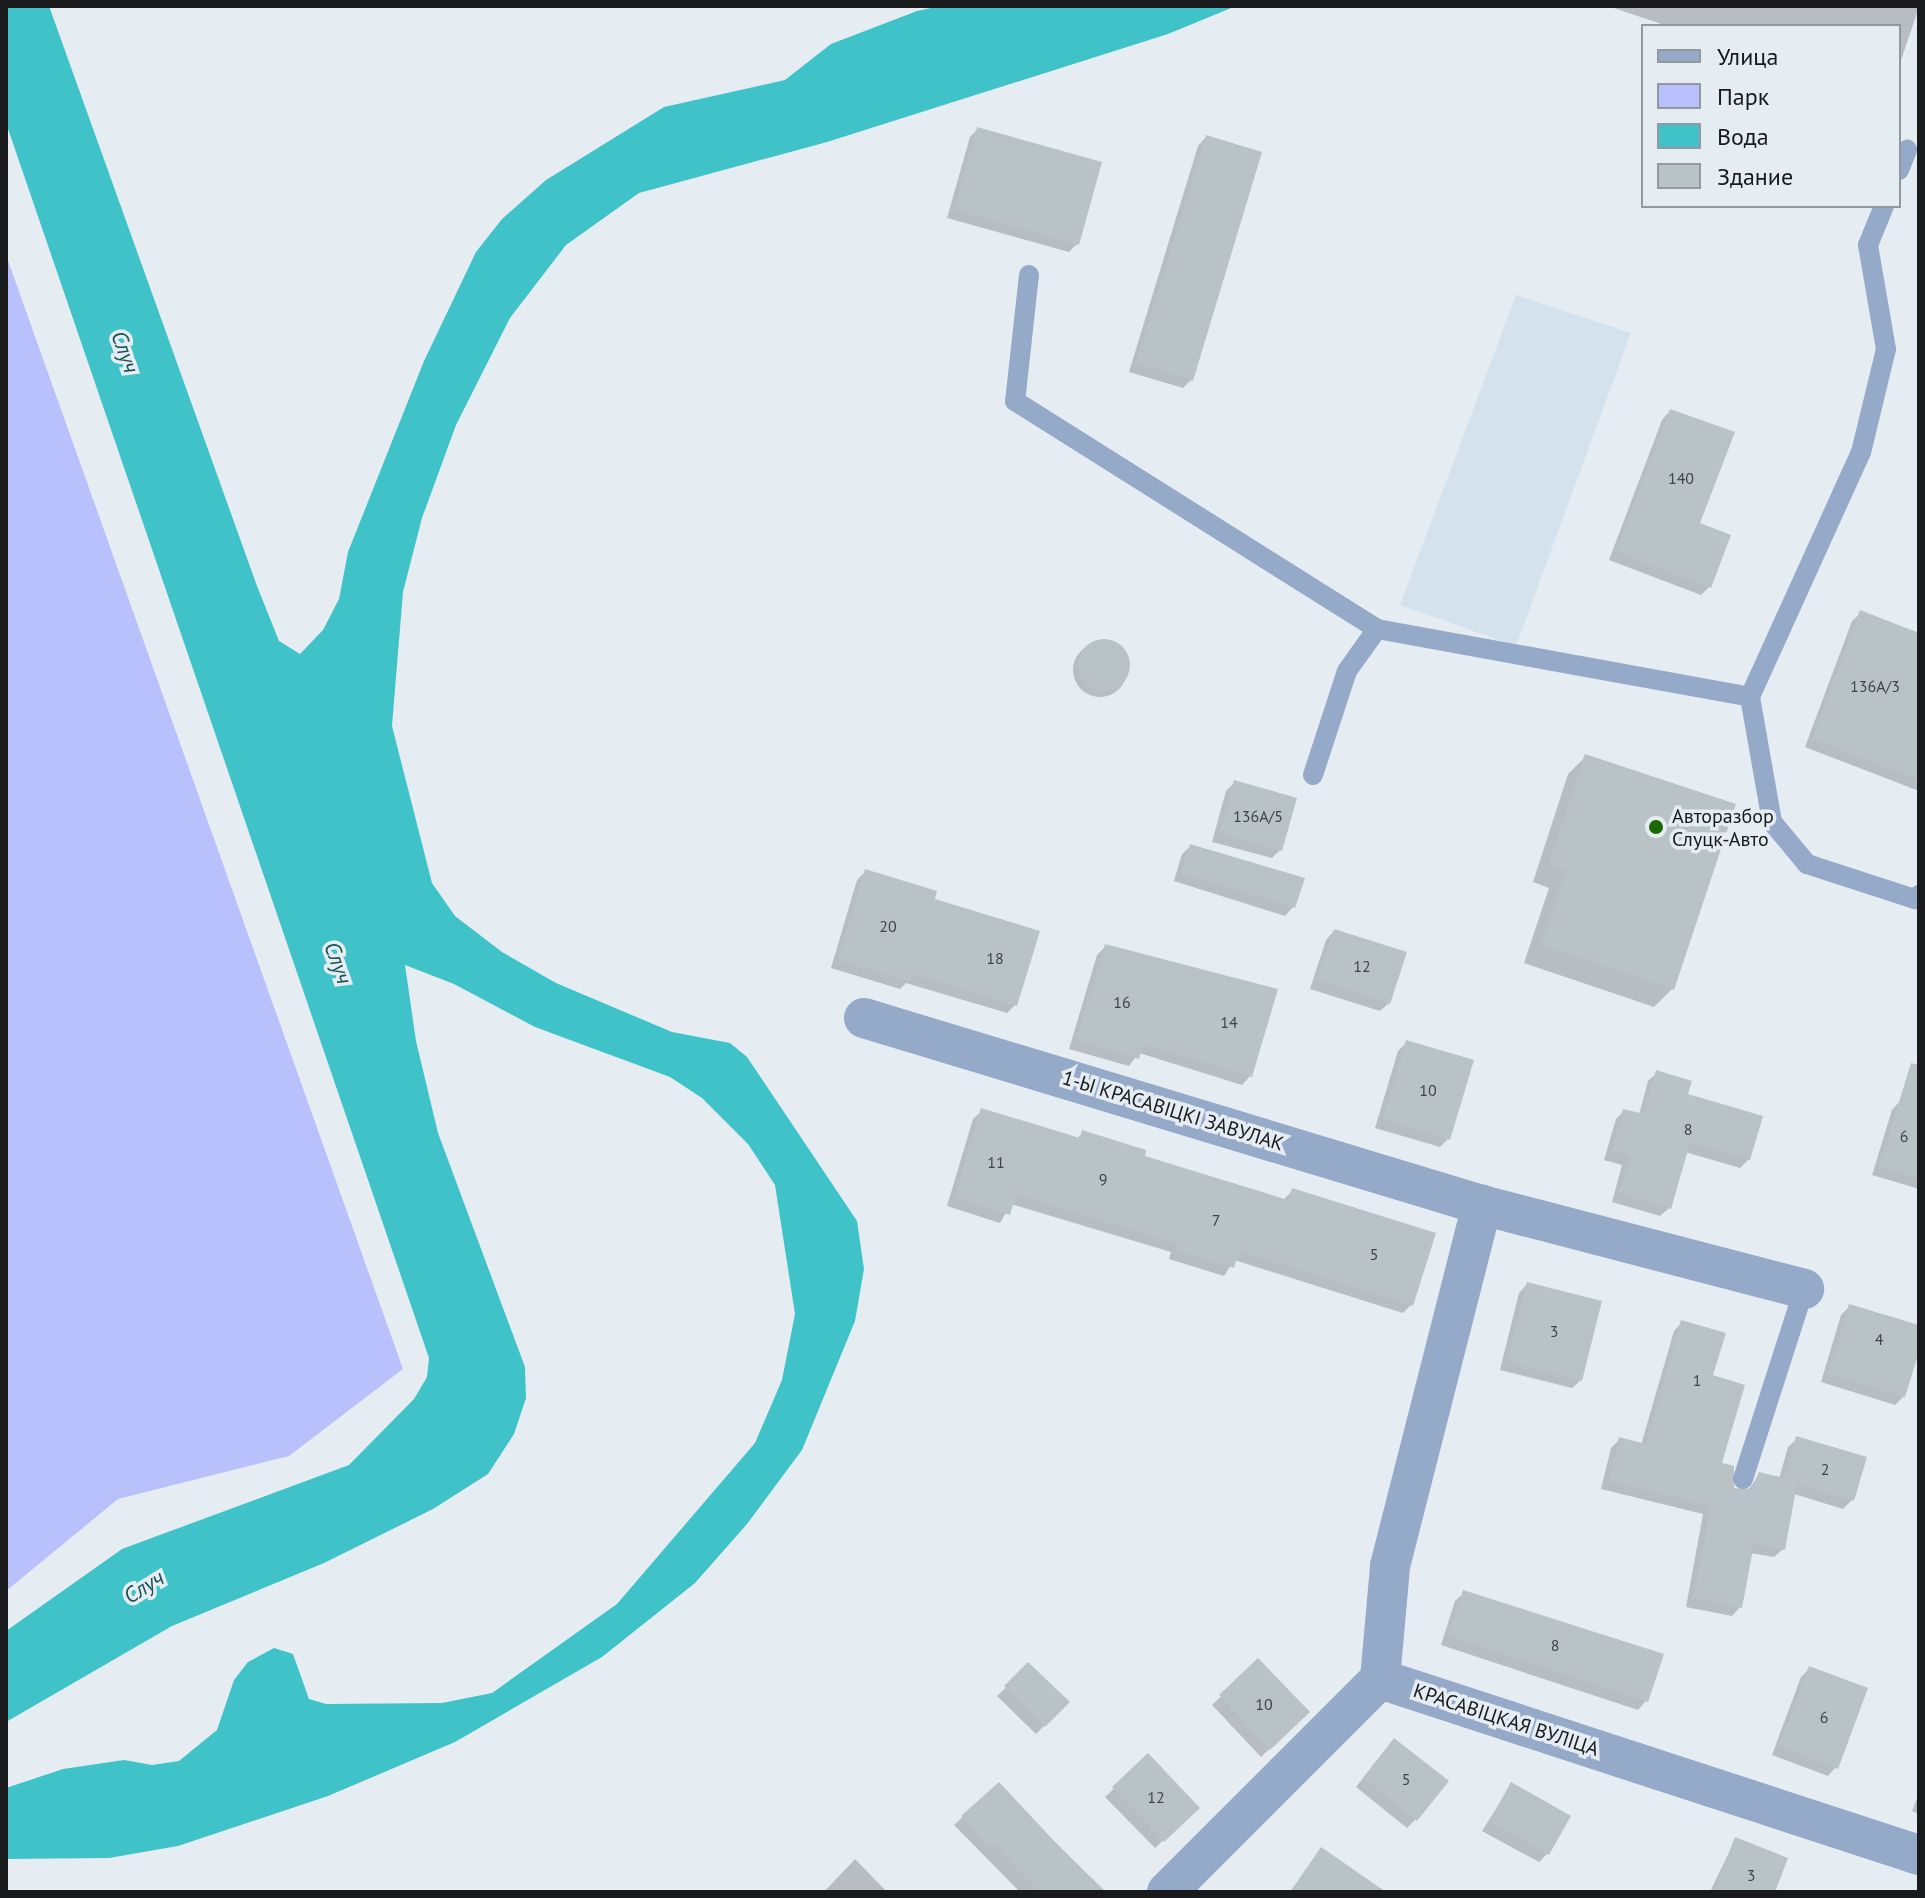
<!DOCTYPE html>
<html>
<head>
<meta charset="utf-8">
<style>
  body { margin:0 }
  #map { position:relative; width:1925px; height:1898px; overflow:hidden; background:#e5edf3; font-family:"PT Sans",sans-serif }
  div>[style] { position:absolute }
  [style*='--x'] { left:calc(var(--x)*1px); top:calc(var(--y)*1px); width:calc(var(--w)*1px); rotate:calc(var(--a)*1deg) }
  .built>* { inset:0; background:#d3e2ed }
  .green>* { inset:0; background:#b9c1fd }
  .water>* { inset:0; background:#3fc3c9 }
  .shadow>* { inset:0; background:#0003 }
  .round { border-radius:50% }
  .building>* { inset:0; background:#b9c3c6 }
  .service>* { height:20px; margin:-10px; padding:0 10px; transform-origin:10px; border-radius:10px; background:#95a9c8 }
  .minor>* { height:40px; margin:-20px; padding:0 20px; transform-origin:20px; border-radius:20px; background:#95a9c8 }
  .dots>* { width:22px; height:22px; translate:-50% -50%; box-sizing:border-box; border:4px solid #e5edf3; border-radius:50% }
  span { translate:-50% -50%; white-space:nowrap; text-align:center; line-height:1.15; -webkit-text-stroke:7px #e5edf3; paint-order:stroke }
  .number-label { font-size:16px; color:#404446 }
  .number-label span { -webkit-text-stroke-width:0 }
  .poi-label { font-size:20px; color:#181a1c }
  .left { translate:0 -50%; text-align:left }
  .street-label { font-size:20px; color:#181a1c }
  .water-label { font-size:22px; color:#1a5153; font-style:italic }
  .frame { position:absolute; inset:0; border:8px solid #181a1c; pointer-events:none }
  .legend { position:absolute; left:1641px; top:24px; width:260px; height:184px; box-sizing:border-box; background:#e5edf3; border:2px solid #93999d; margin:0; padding:10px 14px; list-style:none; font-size:24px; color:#181a1c }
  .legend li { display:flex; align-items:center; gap:16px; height:40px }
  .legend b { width:40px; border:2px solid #93999d }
</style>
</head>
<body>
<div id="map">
  <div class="built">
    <i style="clip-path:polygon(1516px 295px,1631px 333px,1516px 646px,1400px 605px)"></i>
  </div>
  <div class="green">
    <i style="clip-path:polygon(6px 255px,403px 1369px,289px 1456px,118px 1499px,6px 1591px)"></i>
  </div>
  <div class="water">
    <i style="clip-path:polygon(6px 6px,49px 6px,257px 586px,279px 641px,300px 654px,323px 630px,339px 599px,348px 552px,424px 361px,476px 252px,502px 219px,546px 180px,664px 107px,785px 80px,831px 44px,917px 11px,940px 6px,1236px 6px,1168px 34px,827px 142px,639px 193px,566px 245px,510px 318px,456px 425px,422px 518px,403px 592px,392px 726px,432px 883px,455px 916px,502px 952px,556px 983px,672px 1032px,730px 1043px,747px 1057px,857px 1221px,864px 1269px,855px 1321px,802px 1450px,747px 1524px,695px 1583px,602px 1657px,455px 1742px,328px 1796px,178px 1846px,109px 1858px,6px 1859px,6px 1788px,63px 1769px,124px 1760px,152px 1765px,179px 1761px,217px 1730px,234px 1680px,248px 1662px,274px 1648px,293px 1654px,309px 1699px,326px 1704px,442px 1703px,492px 1693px,617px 1604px,755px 1443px,782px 1380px,795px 1314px,775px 1185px,748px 1144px,702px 1098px,670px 1077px,535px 1027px,454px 984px,405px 965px,416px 1041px,438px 1133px,525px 1367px,526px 1398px,514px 1434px,488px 1474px,433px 1509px,324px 1563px,172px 1626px,6px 1722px,6px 1631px,122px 1549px,349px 1465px,414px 1399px,427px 1377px,429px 1358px,6px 123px)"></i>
  </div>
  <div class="shadow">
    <i style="clip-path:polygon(1608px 6px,1919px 6px,1919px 7px,1899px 66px,1899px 26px,1667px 26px)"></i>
    <i style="clip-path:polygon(978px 129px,1077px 244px,1069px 252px,947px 218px,970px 137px)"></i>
    <i style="clip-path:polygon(1206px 137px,1191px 380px,1183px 388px,1129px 372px,1198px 146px)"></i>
    <i style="clip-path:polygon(1670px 411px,1709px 587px,1701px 595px,1609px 560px,1662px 420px)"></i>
    <i style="clip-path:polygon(1861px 613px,1919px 635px,1919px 791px,1805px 747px,1852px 621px)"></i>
    <i class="round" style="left:1073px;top:643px;width:54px;height:54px"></i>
    <i style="clip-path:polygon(1586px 756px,1672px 989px,1654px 1007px,1524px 963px,1549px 888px,1533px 882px,1568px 774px)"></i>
    <i style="clip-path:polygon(1235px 782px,1280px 850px,1272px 858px,1212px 842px,1226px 791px)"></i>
    <i style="clip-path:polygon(1191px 846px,1293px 907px,1285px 916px,1174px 881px,1182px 854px)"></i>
    <i style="clip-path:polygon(865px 872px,933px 901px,1015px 1005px,1007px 1013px,906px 983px,900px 989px,831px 968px,857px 880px)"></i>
    <i style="clip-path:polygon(1334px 931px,1389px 1003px,1380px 1011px,1310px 989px,1326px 940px)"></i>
    <i style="clip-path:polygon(1106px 946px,1250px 1076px,1242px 1085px,1139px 1053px,1129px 1066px,1069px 1049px,1097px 955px)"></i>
    <i style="clip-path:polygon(1407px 1042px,1448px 1139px,1440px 1147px,1375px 1128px,1398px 1051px)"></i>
    <i style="clip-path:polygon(1657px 1073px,1749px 1159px,1740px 1168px,1685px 1152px,1669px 1208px,1660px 1216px,1612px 1202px,1622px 1165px,1604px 1160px,1616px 1119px,1624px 1111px,1639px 1115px,1648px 1081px)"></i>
    <i style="clip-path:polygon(1900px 1101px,1919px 1107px,1919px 1189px,1872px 1175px,1892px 1110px)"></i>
    <i style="clip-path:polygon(982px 1111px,1076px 1139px,1083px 1133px,1142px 1158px,1283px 1200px,1292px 1191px,1411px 1305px,1403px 1313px,1234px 1260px,1224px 1276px,1169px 1259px,1171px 1252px,1011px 1204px,1000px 1223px,947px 1206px,973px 1119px)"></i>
    <i style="clip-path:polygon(1527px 1284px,1581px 1380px,1572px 1388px,1500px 1370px,1519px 1293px)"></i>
    <i style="clip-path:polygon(1850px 1306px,1919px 1327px,1904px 1396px,1895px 1405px,1821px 1382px,1841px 1315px)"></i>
    <i style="clip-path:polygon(1682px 1322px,1711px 1376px,1720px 1464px,1732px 1490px,1747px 1491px,1760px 1474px,1779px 1479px,1788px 1447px,1797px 1439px,1852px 1500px,1843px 1509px,1794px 1494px,1783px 1549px,1774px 1557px,1750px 1553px,1740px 1607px,1732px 1616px,1686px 1607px,1703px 1514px,1601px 1489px,1611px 1448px,1620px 1439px,1641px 1445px,1674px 1331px)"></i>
    <i style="clip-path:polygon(1464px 1593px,1646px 1701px,1638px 1710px,1441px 1645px,1455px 1601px)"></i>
    <i style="clip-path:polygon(1258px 1661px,1307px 1712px,1261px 1757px,1212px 1705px)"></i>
    <i style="clip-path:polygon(1029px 1665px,1067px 1702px,1036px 1734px,997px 1696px)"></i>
    <i style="clip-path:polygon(1810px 1668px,1836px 1767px,1828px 1776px,1772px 1755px,1801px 1677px)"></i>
    <i style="clip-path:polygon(1386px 1749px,1416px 1819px,1407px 1828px,1356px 1787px)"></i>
    <i style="clip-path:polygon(1148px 1756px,1197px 1808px,1155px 1848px,1105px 1797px)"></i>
    <i style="clip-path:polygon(999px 1784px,1103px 1892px,1020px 1892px,954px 1825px)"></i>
    <i style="clip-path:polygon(1511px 1785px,1547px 1854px,1539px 1862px,1482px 1831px)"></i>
    <i style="clip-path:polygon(1919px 1793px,1919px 1814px,1912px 1811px)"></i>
    <i style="clip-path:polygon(1735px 1840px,1773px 1892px,1710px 1892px)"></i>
    <i style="clip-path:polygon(855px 1859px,887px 1892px,824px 1892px)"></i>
  </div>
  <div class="building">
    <i style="clip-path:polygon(977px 127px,1102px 162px,1079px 245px,954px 210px)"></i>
    <i style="clip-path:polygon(1206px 135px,1262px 152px,1193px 381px,1136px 363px)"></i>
    <i style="clip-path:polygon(1670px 409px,1735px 432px,1700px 523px,1731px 535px,1711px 588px,1616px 552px)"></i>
    <i style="clip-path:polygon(1860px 610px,1919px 633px,1919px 780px,1812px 739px)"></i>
    <i class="round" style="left:1078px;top:639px;width:52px;height:52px"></i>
    <i style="clip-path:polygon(1585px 754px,1736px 804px,1674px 990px,1541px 945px,1566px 870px,1549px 864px)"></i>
    <i style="clip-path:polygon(1234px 780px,1297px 798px,1282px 851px,1219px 834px)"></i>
    <i style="clip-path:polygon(1190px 844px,1305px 878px,1295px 908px,1181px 873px)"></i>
    <i style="clip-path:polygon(865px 869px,937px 891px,935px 899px,1040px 931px,1017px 1006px,912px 974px,910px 982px,838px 960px)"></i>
    <i style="clip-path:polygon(1334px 929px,1407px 952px,1390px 1004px,1317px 980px)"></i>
    <i style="clip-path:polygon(1105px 944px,1278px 989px,1252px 1077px,1143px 1044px,1139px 1059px,1076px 1040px)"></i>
    <i style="clip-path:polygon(1406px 1040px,1474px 1060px,1450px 1140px,1383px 1119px)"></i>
    <i style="clip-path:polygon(1911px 1063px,1919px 1065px,1919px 1179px,1879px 1167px)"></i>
    <i style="clip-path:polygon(1656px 1070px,1692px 1081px,1688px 1094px,1763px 1116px,1750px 1160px,1690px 1143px,1671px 1209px,1619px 1194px,1630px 1156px,1612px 1151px,1623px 1109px,1644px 1114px)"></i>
    <i style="clip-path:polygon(981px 1108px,1080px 1138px,1082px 1130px,1146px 1150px,1145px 1156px,1288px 1200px,1292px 1188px,1436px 1233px,1413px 1306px,1239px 1251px,1234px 1268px,1176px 1251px,1178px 1244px,1016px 1195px,1010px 1215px,954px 1198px)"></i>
    <i style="clip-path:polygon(1527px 1282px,1602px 1301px,1582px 1381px,1507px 1362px)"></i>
    <i style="clip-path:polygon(1849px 1304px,1919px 1325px,1919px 1352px,1905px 1397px,1828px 1374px)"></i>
    <i style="clip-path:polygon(1681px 1320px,1726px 1333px,1713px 1375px,1745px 1385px,1722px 1463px,1734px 1466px,1734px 1488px,1751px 1489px,1759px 1472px,1784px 1478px,1796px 1436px,1867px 1457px,1854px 1501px,1797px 1484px,1785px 1550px,1754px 1544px,1742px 1608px,1693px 1598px,1711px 1506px,1609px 1481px,1619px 1437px,1646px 1444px)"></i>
    <i style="clip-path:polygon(1463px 1590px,1664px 1654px,1648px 1702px,1448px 1636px)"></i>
    <i style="clip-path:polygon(1258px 1658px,1310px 1712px,1270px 1750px,1219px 1695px)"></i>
    <i style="clip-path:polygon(1028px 1662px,1070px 1702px,1045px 1727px,1004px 1686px)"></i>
    <i style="clip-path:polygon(1809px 1666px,1868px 1688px,1838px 1769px,1779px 1746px)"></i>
    <i style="clip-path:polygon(1394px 1738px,1449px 1781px,1417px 1821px,1363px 1778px)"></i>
    <i style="clip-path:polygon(1148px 1753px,1200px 1808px,1164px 1842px,1112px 1787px)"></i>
    <i style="clip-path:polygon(999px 1782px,1058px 1845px,1106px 1892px,1039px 1892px,994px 1844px,989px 1848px,961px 1816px)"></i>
    <i style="clip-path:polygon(1511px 1782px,1571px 1816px,1549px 1855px,1489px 1822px)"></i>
    <i style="clip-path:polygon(1735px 1837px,1788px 1858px,1775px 1892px,1714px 1892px)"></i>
    <i style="clip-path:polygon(1321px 1847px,1386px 1892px,1290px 1892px)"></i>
  </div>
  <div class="service">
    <i style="--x:1899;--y:170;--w:22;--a:-68"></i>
    <i style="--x:1884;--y:206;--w:42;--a:112.3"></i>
    <i style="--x:1868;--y:245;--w:106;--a:80.2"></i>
    <i style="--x:1886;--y:349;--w:106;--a:103.6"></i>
    <i style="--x:1861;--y:452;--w:269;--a:114.4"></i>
    <i style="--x:1750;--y:697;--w:127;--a:80"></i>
    <i style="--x:1772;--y:822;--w:55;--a:50.2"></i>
    <i style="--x:1807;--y:864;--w:114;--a:18"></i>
    <i style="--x:1915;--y:899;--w:6;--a:-45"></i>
    <i style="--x:1029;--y:275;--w:127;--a:96.3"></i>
    <i style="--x:1015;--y:401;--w:428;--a:32.2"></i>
    <i style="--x:1377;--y:629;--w:379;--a:10.3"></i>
    <i style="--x:1313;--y:775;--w:109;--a:-71.9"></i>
    <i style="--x:1347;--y:671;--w:52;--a:-54.5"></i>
    <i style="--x:1743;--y:1479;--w:200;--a:-72.2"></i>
  </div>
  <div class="minor">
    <i style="--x:864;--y:1018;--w:646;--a:16.84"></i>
    <i style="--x:1482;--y:1205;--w:333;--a:14.6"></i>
    <i style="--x:1380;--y:1679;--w:113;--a:-84.9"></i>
    <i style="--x:1390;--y:1566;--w:373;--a:-75.7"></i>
    <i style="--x:1167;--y:1892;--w:301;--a:-45"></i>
    <i style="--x:1380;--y:1679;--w:567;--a:18.08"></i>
  </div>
  <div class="dots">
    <i style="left:1656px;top:827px;background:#1c6806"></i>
  </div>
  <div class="number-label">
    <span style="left:1681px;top:478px">140</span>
    <span style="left:1875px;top:686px">136А/3</span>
    <span style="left:1258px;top:816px">136А/5</span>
    <span style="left:888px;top:926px">20</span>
    <span style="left:995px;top:958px">18</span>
    <span style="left:1362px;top:966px">12</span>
    <span style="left:1122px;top:1002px">16</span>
    <span style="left:1229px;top:1022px">14</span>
    <span style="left:1428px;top:1090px">10</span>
    <span style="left:1688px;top:1129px">8</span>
    <span style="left:1904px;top:1136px">6</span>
    <span style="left:996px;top:1162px">11</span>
    <span style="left:1103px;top:1179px">9</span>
    <span style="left:1216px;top:1220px">7</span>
    <span style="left:1374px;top:1254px">5</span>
    <span style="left:1554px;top:1331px">3</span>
    <span style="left:1879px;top:1339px">4</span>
    <span style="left:1697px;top:1380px">1</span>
    <span style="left:1825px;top:1469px">2</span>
    <span style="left:1555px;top:1645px">8</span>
    <span style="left:1264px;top:1704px">10</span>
    <span style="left:1824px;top:1717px">6</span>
    <span style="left:1406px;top:1779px">5</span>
    <span style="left:1156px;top:1797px">12</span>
    <span style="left:1751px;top:1875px">3</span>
  </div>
  <div class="poi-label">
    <span class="left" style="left:1672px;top:828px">Авторазбор<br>Слуцк-Авто</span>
  </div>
  <div class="street-label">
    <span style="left:1173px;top:1111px;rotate:17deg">1-Ы КРАСАВІЦКІ ЗАВУЛАК</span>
    <span style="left:1506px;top:1720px;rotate:18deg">КРАСАВІЦКАЯ ВУЛІЦА</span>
  </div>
  <div class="water-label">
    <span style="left:125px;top:352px;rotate:71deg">Случ</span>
    <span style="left:338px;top:963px;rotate:71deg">Случ</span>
    <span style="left:144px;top:1587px;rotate:-32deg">Случ</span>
  </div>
  <div class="frame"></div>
  <ul class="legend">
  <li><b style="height:10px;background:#95a9c8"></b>Улица</li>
  <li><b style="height:22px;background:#b9c1fd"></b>Парк</li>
  <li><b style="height:22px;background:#3fc3c9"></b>Вода</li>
  <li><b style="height:22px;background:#b9c3c6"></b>Здание</li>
  </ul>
</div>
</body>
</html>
